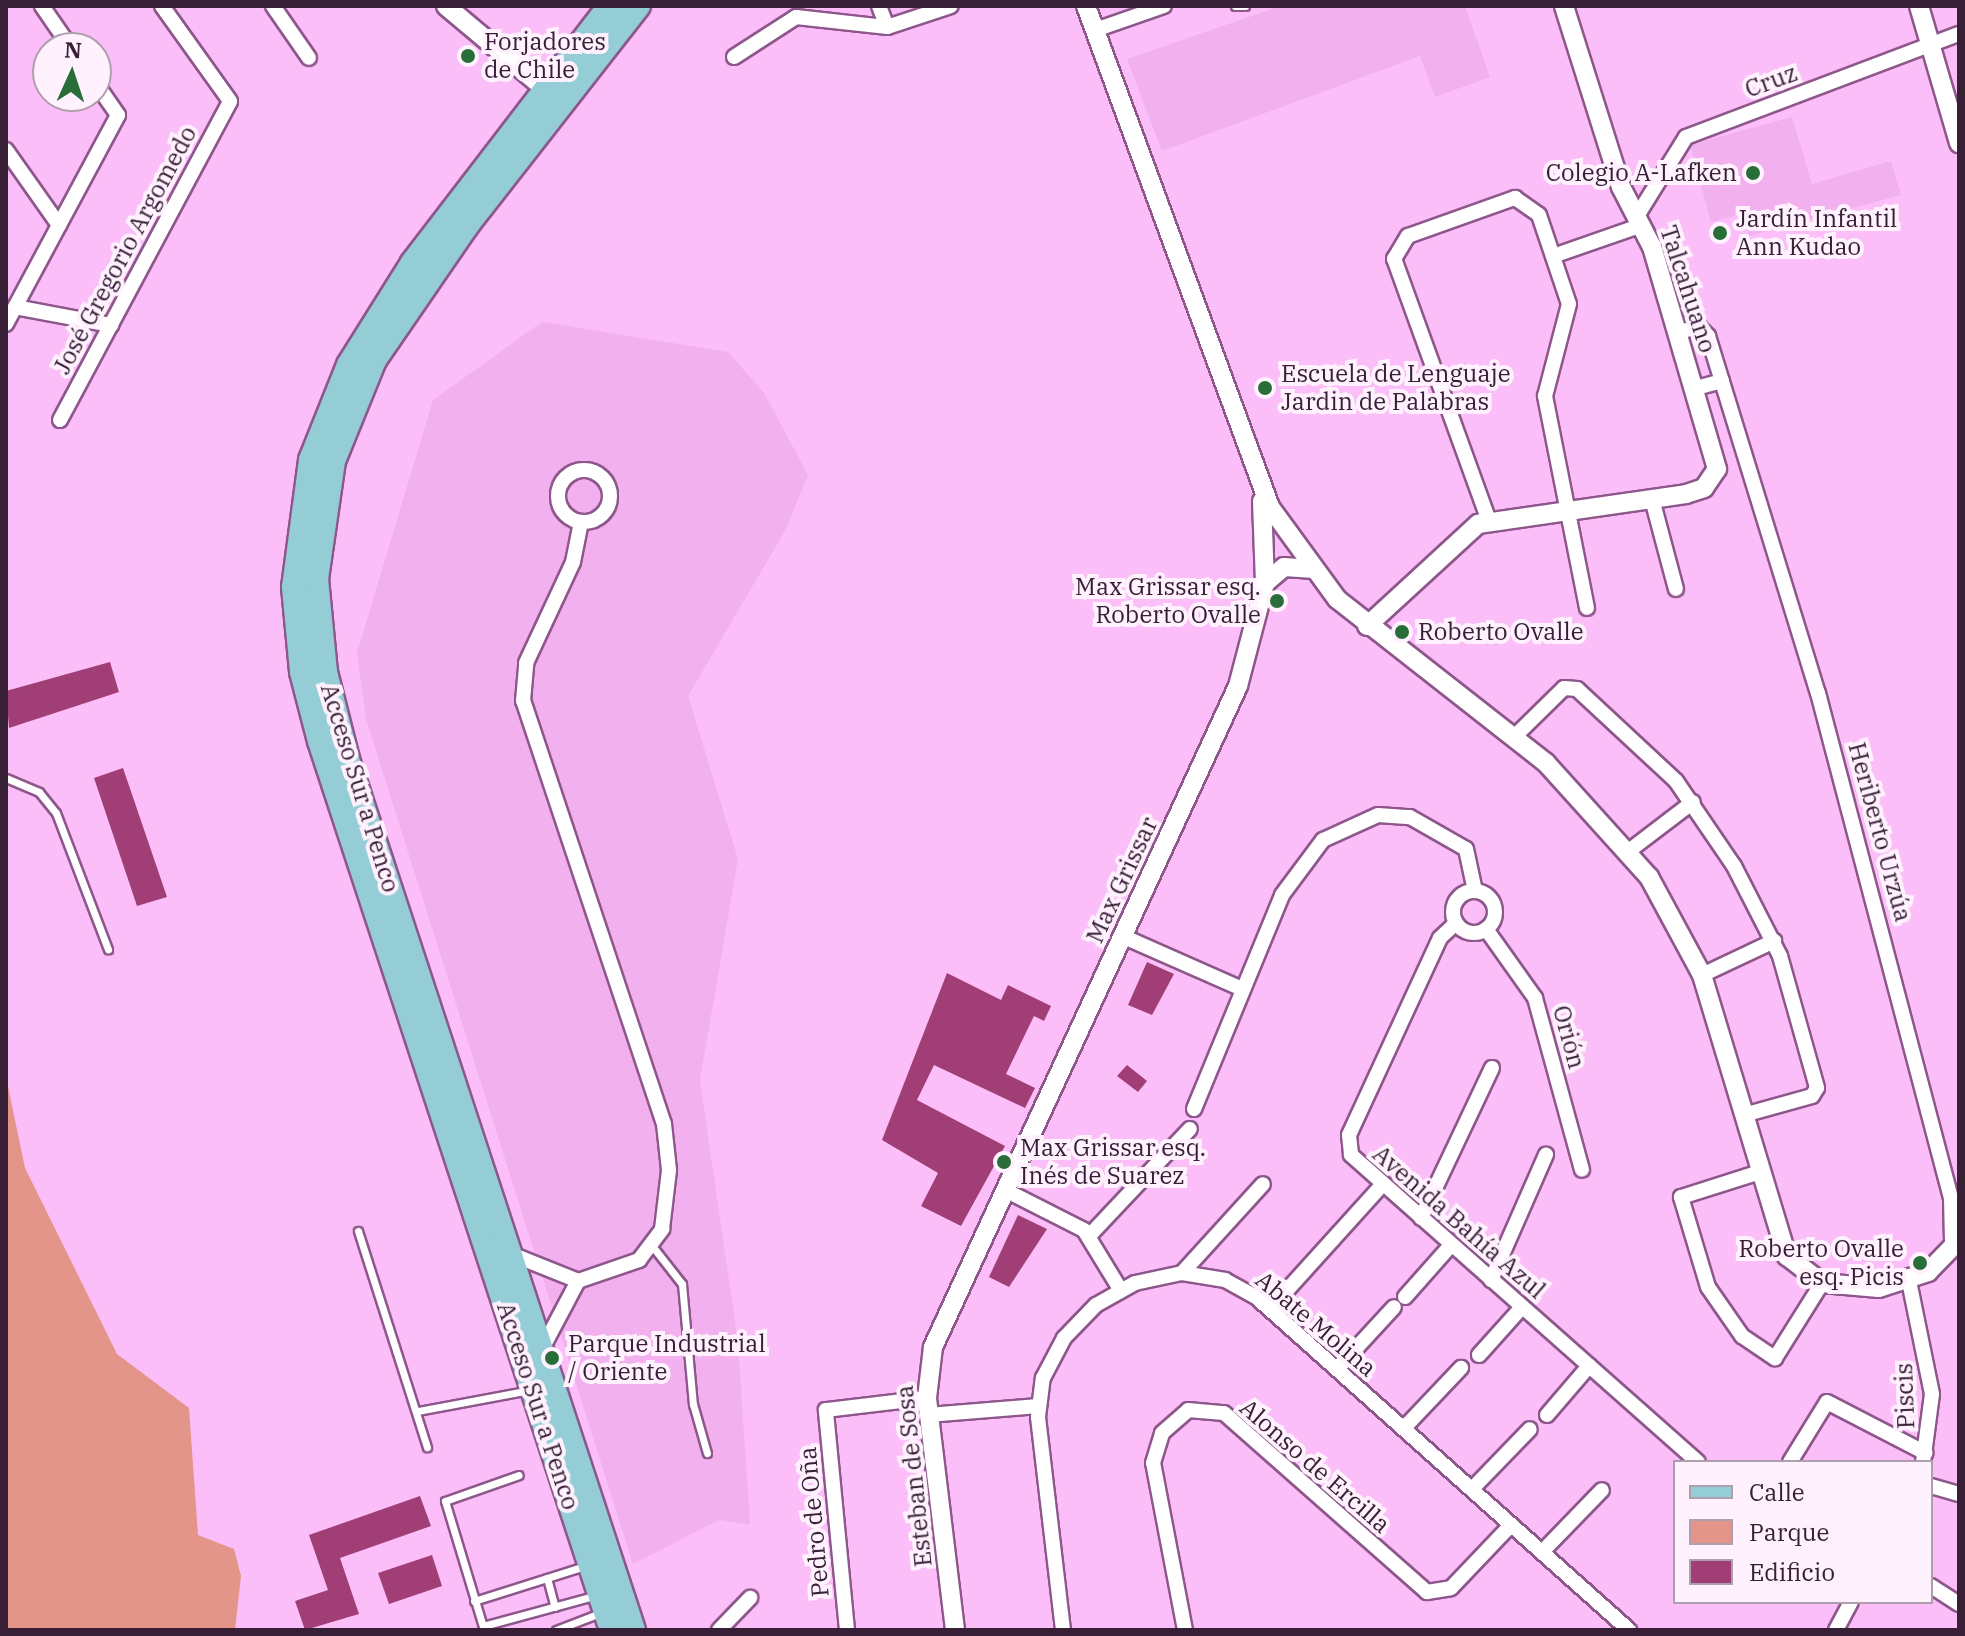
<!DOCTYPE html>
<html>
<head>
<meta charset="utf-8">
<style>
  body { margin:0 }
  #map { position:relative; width:1965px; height:1636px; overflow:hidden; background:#fbbef8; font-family:"IBM Plex Serif",serif }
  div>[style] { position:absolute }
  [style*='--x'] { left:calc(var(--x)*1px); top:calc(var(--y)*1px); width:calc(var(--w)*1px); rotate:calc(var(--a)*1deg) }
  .built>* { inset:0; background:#f2b0ee }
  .green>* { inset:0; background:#e3958a }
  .building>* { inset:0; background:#a13e76 }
  .roads { filter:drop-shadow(2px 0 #8d578b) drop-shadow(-2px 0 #8d578b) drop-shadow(0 2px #8d578b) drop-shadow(0 -2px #8d578b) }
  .service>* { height:7px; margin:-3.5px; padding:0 3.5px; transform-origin:3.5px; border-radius:3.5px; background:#fff }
  .minor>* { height:14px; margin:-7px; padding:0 7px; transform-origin:7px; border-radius:7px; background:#fff }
  .minor>.ring { margin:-7px; padding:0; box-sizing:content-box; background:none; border:14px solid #fff; border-radius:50% }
  .tertiary>* { height:18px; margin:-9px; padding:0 9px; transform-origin:9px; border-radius:9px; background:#fff }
  .primary>* { height:24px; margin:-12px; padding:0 12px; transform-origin:12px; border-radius:12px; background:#94cdd6 }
  .dots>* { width:22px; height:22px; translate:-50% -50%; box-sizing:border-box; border:4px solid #fff2fe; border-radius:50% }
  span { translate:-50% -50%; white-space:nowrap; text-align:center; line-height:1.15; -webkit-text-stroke:8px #fff2fe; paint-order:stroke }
  .poi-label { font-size:24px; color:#372036 }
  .left { translate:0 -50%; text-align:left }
  .right { translate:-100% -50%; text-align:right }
  .street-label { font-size:24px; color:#372036 }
  .frame { position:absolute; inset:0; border:8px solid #372036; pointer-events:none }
  .legend { position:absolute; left:1673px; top:1460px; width:260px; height:144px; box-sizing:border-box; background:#fff2fe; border:2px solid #af9eae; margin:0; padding:10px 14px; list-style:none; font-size:24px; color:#372036 }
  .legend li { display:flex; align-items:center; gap:16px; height:40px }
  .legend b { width:40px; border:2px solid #af9eae }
  .north { position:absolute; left:32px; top:32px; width:80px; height:80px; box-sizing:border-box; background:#fff2fe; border:2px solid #af9eae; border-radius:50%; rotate:3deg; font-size:22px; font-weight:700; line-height:32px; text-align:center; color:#372036 }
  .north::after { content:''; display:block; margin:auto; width:28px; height:36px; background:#296e39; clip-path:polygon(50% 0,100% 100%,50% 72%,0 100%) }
</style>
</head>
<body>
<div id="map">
  <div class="built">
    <i style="clip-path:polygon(1281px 6px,1465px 6px,1490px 77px,1435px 97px,1420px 56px,1162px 151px,1127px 59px)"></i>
    <i style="clip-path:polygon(1792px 117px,1812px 184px,1891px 161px,1901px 195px,1749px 236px,1742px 214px,1711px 222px,1690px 145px)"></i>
    <i style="clip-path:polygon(542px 322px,728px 352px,764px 393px,808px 475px,786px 529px,688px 696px,738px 859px,700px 1080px,738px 1343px,750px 1525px,719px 1520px,633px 1564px,366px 719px,357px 653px,433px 400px)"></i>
  </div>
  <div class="green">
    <i style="clip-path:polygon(6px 1077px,25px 1168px,117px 1354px,189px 1408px,198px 1535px,234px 1549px,241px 1576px,235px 1630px,6px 1630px)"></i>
  </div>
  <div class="building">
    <i style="clip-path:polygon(110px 662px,119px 692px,9px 728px,6px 691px)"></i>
    <i style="clip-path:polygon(123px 768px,167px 897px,137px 906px,94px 778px)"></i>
    <i style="clip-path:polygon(1147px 962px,1174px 974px,1152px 1015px,1128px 1005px)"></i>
    <i style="clip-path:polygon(947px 973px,1001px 1000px,1008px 985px,1051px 1006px,1044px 1021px,1034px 1016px,1006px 1074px,1035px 1088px,1025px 1108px,934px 1065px,917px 1100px,1005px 1146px,961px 1226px,921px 1206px,938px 1173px,882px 1140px)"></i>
    <i style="clip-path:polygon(1127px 1065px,1147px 1081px,1138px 1092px,1117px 1076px)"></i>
    <i style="clip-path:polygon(1018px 1215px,1047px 1229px,1009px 1287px,989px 1277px)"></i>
    <i style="clip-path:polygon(420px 1496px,431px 1526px,340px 1558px,359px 1614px,305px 1630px,295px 1601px,328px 1590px,309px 1535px)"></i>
    <i style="clip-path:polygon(432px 1555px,442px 1586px,389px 1604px,378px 1573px)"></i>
  </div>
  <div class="roads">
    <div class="service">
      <i style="--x:1235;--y:6;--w:10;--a:0"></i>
      <i style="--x:6;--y:778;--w:36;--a:23"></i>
      <i style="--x:39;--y:792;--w:27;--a:51"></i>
      <i style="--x:56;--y:813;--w:146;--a:69.1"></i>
      <i style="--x:358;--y:1231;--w:227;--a:72.3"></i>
      <i style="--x:653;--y:1247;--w:47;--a:51.9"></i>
      <i style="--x:682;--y:1284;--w:121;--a:84.8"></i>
      <i style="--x:693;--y:1404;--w:51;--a:74.1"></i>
      <i style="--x:418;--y:1411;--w:114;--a:-10.6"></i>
      <i style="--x:547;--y:1578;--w:30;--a:75"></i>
      <i style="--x:474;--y:1601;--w:120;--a:-17.5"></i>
      <i style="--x:483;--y:1626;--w:118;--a:-15.2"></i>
      <i style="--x:484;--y:1630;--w:135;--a:-106.8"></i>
      <i style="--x:445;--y:1501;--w:78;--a:-19.4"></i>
      <i style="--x:556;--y:1630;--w:50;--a:-21"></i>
    </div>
    <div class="minor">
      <i style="--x:42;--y:6;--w:51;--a:55.4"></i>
      <i style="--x:273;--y:6;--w:63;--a:55.3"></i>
      <i style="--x:879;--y:6;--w:22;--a:69"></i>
      <i style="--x:1095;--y:30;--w:73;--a:-19.2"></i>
      <i style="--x:734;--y:57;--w:74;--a:-32.8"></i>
      <i style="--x:796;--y:17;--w:92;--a:6.3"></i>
      <i style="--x:887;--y:27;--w:67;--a:-18.2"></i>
      <i style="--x:6;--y:150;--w:92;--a:54.8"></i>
      <i style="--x:1637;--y:216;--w:93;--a:-58.2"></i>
      <i style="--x:1686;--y:137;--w:292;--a:-20.7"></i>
      <i style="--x:1553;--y:256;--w:94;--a:-19.2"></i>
      <i style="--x:15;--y:307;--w:98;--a:10.6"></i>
      <i style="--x:6;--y:324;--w:237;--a:-61.8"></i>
      <i style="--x:118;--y:115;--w:38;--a:-125"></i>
      <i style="--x:1678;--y:332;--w:22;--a:-13"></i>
      <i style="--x:1699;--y:327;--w:13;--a:45"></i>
      <i style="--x:1708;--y:336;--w:374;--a:72.9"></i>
      <i style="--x:1818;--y:693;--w:522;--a:75.25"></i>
      <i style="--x:1951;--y:1198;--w:44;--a:88.7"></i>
      <i style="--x:1696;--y:388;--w:27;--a:-15"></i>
      <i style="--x:60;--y:420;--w:361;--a:-61.9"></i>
      <i style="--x:230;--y:101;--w:117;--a:-125.6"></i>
      <i class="ring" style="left:558px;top:470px;width:38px;height:38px"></i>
      <i style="--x:1652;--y:499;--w:93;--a:75.1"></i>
      <i style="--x:1489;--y:521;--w:279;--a:-109.9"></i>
      <i style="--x:1394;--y:259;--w:27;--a:-59"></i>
      <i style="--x:1408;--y:236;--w:114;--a:-19.6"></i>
      <i style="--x:1515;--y:198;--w:29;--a:35"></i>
      <i style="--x:1539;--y:215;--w:94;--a:71.4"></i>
      <i style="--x:1569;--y:304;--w:95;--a:104.6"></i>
      <i style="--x:1545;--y:396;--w:216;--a:78.8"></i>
      <i style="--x:1514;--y:737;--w:70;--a:-44.4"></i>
      <i style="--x:1564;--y:688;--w:13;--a:4"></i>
      <i style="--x:1577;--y:689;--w:135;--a:42.9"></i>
      <i style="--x:1676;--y:781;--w:103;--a:55.7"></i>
      <i style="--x:1734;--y:866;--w:101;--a:62.9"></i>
      <i style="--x:1780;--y:956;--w:137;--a:74.3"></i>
      <i style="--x:1817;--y:1088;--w:9;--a:122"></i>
      <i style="--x:1812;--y:1096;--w:71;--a:164.4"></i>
      <i style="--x:1630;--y:850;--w:79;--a:-37.3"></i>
      <i class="ring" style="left:1453px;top:891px;width:28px;height:28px"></i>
      <i style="--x:1456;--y:923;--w:22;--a:137"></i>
      <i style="--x:1440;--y:938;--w:217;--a:114.8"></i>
      <i style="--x:1349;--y:1135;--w:20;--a:84"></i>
      <i style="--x:1351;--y:1155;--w:463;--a:41.5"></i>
      <i style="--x:1486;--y:929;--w:85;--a:54.6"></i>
      <i style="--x:1535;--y:998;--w:178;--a:74.7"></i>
      <i style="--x:1122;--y:936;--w:131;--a:23.8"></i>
      <i style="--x:1702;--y:975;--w:80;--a:-25.3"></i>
      <i style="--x:1194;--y:1109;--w:231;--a:-67.6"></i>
      <i style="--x:1282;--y:895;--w:69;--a:-53.3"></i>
      <i style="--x:1323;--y:840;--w:60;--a:-24.4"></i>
      <i style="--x:1378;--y:815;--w:32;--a:4"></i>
      <i style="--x:1410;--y:817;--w:64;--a:29.7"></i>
      <i style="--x:1466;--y:849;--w:43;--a:77.9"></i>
      <i style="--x:1760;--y:1172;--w:83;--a:162.4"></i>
      <i style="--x:1681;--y:1197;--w:94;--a:73.3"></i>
      <i style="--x:1708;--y:1287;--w:60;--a:55.2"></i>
      <i style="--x:1742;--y:1336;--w:40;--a:34"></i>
      <i style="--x:1775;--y:1358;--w:89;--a:-57.9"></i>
      <i style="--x:1005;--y:1190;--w:89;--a:26.9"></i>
      <i style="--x:1084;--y:1230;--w:69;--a:58.6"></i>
      <i style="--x:1421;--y:1218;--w:166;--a:-64.7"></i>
      <i style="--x:1089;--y:1236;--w:147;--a:-46.7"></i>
      <i style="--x:511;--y:1254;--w:72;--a:21.9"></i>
      <i style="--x:578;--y:1281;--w:65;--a:-19"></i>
      <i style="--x:639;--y:1260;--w:39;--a:-53"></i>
      <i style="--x:662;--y:1229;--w:59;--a:-83.2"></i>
      <i style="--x:669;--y:1170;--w:46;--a:-96.2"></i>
      <i style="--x:664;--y:1124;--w:446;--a:-108.4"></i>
      <i style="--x:523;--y:701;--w:38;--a:-85"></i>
      <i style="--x:526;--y:663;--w:111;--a:-65"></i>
      <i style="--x:573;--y:562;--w:41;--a:-78.7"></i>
      <i style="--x:1182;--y:1273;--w:120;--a:-47.7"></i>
      <i style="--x:1491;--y:1280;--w:137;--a:-66.3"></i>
      <i style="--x:1909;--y:1281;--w:115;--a:78.5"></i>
      <i style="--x:1932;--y:1394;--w:69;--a:97.5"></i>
      <i style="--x:1405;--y:1297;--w:69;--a:-48.5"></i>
      <i style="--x:1270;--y:1309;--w:169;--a:-47.9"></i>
      <i style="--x:543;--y:1347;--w:75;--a:-62.1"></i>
      <i style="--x:1479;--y:1355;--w:64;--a:-48.1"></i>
      <i style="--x:1337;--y:1369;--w:84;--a:-47.4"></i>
      <i style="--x:929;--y:1415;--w:109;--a:-4.7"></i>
      <i style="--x:1547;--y:1415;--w:65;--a:-49.4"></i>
      <i style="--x:1404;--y:1428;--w:83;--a:-46.5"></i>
      <i style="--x:1790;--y:1462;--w:70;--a:-58.3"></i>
      <i style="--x:1827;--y:1402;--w:111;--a:27.3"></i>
      <i style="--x:1931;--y:1486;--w:29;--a:16"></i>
      <i style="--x:1472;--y:1489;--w:83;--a:-46"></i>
      <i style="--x:1542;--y:1552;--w:86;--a:-45.9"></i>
      <i style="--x:1931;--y:1586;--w:33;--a:33"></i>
      <i style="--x:719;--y:1630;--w:45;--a:-45.9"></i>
      <i style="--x:847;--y:1630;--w:221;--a:-95.5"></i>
      <i style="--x:826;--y:1410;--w:102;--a:-6.8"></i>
      <i style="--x:1063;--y:1630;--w:214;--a:-96.7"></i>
      <i style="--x:1038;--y:1417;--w:39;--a:-83"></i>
      <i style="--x:1043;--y:1378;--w:45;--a:-62.3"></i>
      <i style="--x:1064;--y:1338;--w:46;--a:-45.9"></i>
      <i style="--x:1096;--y:1305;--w:45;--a:-29.4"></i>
      <i style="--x:1135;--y:1283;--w:48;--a:-12"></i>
      <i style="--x:1182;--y:1273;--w:44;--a:9.2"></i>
      <i style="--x:1225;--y:1280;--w:35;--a:29"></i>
      <i style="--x:1256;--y:1297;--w:500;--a:41.76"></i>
      <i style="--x:1185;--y:1630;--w:170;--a:-100.8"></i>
      <i style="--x:1153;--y:1463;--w:31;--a:-73"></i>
      <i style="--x:1162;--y:1433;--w:35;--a:-41"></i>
      <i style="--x:1188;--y:1410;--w:36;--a:5"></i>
      <i style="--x:1224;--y:1413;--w:271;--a:41.4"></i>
      <i style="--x:1427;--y:1592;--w:24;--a:-9"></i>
      <i style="--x:1451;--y:1588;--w:87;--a:-46.4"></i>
      <i style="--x:1836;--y:1630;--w:32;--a:-62"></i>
    </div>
    <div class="tertiary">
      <i style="--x:446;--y:6;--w:131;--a:40"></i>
      <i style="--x:1086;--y:6;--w:534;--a:69.83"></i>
      <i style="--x:1270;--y:507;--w:114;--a:53.9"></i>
      <i style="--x:1337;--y:599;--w:266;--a:38.1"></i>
      <i style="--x:1546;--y:763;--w:154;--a:47.9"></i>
      <i style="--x:1649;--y:877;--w:111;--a:61.6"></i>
      <i style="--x:1702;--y:975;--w:294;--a:73.2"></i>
      <i style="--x:1787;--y:1256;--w:44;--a:37.6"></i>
      <i style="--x:1822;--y:1283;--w:57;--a:5"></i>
      <i style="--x:1879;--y:1288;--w:52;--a:-18.1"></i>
      <i style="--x:1928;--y:1272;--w:45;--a:-45.9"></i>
      <i style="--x:1919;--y:6;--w:143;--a:73.7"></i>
      <i style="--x:1265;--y:583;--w:25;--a:-40"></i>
      <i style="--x:1284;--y:567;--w:27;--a:4"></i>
      <i style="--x:1367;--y:626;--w:151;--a:-42.6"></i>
      <i style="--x:1478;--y:524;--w:210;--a:-8.2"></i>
      <i style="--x:1686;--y:494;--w:19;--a:-18"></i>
      <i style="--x:1704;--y:488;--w:23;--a:-56"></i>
      <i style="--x:1717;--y:469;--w:231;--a:-106.3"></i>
      <i style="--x:1652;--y:247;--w:68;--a:-117.3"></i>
      <i style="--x:1621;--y:187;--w:190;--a:-107.5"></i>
      <i style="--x:955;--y:1630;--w:234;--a:-96.9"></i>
      <i style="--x:927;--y:1398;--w:51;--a:-83.3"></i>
      <i style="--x:933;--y:1347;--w:728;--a:-65.23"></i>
      <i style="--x:1238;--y:686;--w:106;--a:-75.3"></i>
      <i style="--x:1265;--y:583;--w:82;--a:-92.1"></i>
    </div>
    <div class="primary">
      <i style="--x:610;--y:6;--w:324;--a:127.5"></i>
      <i style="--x:413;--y:263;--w:120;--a:122.1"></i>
      <i style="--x:349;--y:365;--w:102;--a:111.8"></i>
      <i style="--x:311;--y:460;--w:128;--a:97.6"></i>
      <i style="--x:294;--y:587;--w:85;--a:84.6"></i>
      <i style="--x:302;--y:672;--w:71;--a:75.4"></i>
      <i style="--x:320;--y:741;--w:936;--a:71.82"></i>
      <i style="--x:633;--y:1630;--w:917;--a:-108.18"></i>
      <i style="--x:347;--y:759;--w:90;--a:-104.2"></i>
      <i style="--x:325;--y:672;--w:93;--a:-95.5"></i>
      <i style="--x:316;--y:579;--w:119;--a:-81.8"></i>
      <i style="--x:333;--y:461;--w:109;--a:-67.9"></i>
      <i style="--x:374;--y:360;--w:163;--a:-55.5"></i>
      <i style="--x:466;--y:226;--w:279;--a:-52"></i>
    </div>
  </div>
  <div class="dots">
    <i style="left:468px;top:56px;background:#296e39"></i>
    <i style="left:1753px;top:173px;background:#296e39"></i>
    <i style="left:1720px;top:233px;background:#296e39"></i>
    <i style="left:1265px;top:388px;background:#296e39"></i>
    <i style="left:1277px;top:601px;background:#296e39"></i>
    <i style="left:1402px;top:632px;background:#296e39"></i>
    <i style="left:1004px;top:1162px;background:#296e39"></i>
    <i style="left:1920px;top:1263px;background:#296e39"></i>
    <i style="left:552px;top:1358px;background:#296e39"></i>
  </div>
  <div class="poi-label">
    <span class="left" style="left:484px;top:56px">Forjadores<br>de Chile</span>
    <span class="right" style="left:1737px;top:173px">Colegio A-Lafken</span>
    <span class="left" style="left:1736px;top:233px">Jardín Infantil<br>Ann Kudao</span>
    <span class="left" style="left:1281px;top:388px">Escuela de Lenguaje<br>Jardin de Palabras</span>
    <span class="right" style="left:1261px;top:601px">Max Grissar esq.<br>Roberto Ovalle</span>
    <span class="left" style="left:1418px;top:632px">Roberto Ovalle</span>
    <span class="left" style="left:1020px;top:1162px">Max Grissar esq.<br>Inés de Suarez</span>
    <span class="right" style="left:1904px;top:1263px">Roberto Ovalle<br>esq. Picis</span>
    <span class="left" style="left:568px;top:1358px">Parque Industrial<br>/ Oriente</span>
  </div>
  <div class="street-label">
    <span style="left:1771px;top:81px;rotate:-20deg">Cruz</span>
    <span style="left:125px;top:250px;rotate:-62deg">José Gregorio Argomedo</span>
    <span style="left:1688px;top:289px;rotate:72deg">Talcahuano</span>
    <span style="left:360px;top:788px;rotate:73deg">Acceso Sur a Penco</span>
    <span style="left:1880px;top:832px;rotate:75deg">Heriberto Urzúa</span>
    <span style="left:1122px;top:880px;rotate:-65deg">Max Grissar</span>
    <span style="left:1569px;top:1037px;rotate:75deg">Orión</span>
    <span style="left:1459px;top:1222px;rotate:41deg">Avenida Bahía Azul</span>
    <span style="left:1316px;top:1324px;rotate:40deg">Abate Molina</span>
    <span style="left:1905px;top:1396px;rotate:-92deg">Piscis</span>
    <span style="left:538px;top:1406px;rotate:72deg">Acceso Sur a Penco</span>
    <span style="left:1315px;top:1466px;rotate:41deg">Alonso de Ercilla</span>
    <span style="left:914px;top:1476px;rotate:-96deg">Esteban de Sosa</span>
    <span style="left:814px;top:1522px;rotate:-95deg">Pedro de Oña</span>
  </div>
  <div class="frame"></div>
  <ul class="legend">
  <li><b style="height:10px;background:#94cdd6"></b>Calle</li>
  <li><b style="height:22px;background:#e3958a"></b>Parque</li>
  <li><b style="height:22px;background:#a13e76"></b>Edificio</li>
  </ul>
  <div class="north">N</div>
</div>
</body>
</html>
